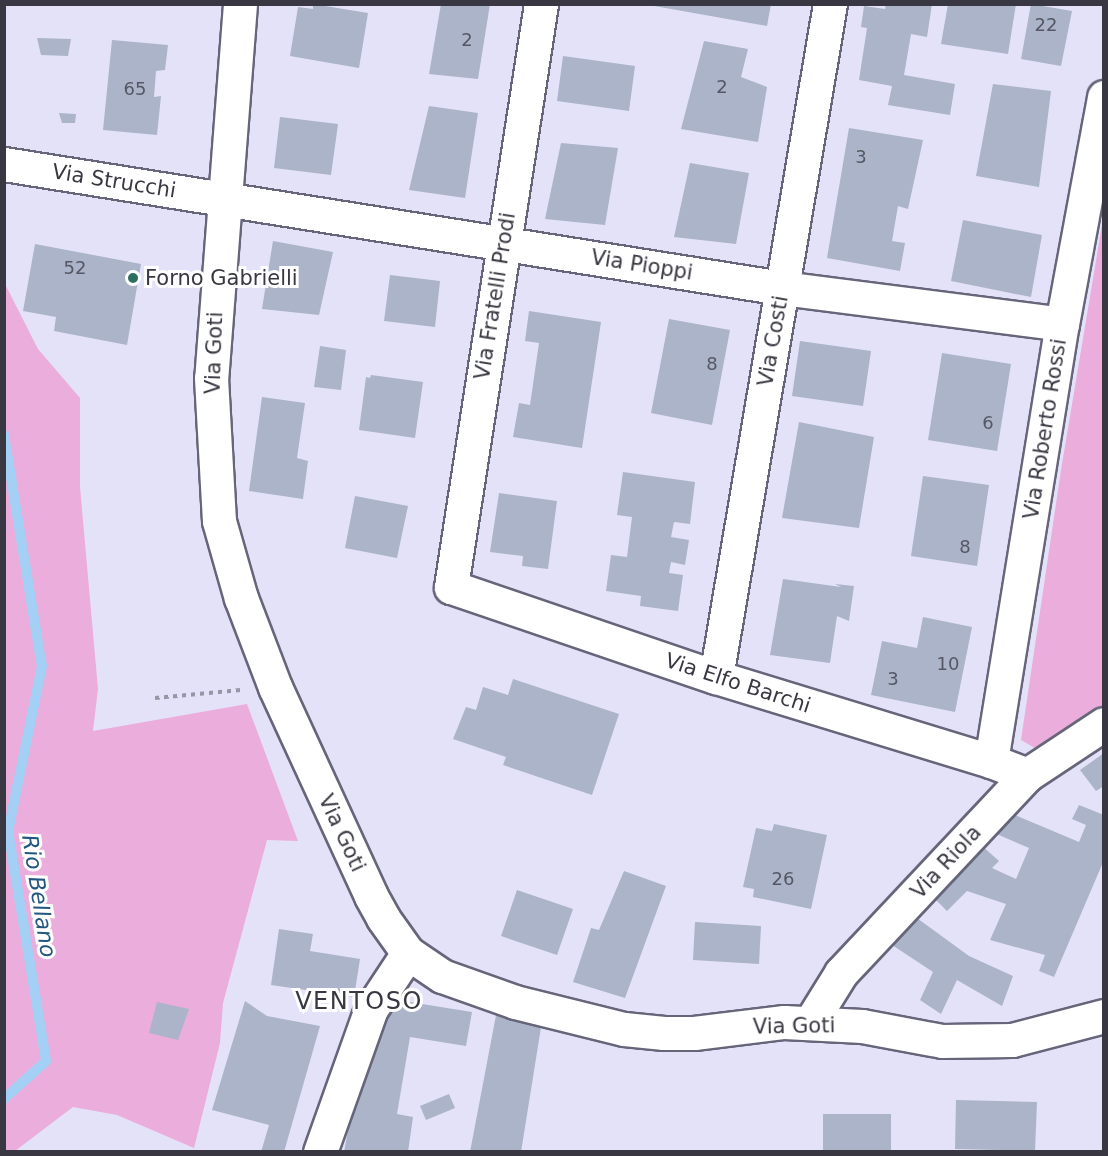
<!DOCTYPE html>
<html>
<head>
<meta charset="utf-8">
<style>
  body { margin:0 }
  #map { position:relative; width:1108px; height:1156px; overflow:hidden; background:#e4e2f9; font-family:"DejaVu Sans",sans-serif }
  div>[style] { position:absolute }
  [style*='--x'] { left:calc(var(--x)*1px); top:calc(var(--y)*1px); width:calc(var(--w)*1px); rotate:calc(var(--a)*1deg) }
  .green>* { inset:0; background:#eaaddc }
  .stream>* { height:10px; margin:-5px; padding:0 5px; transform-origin:5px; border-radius:5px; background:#a4d0f5 }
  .building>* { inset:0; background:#abb4c9 }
  .path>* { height:4px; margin-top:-2px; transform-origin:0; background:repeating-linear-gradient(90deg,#9795a6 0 4.5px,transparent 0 9px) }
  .roads { filter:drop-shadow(2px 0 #666579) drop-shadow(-2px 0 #666579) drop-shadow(0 2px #666579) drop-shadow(0 -2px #666579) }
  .minor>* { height:33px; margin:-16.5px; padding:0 16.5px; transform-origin:16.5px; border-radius:16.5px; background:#fff }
  .dots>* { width:16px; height:16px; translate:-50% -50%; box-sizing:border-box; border:3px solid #fff; border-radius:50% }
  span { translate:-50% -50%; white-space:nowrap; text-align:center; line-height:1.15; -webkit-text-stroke:6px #fff; paint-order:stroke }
  .number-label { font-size:18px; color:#565764 }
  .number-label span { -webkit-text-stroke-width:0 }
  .street-label { font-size:21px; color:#393842 }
  .poi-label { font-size:21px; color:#393842 }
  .left { translate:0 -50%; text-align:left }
  .water-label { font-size:22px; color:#21577f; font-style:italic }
  .quarter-label { font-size:24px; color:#393842; letter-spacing:1.5px }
  .frame { position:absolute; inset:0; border:6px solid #393842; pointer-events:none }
</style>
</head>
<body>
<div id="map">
  <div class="green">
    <i style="clip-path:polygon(1103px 219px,1103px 724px,1052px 758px,1021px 740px,1061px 470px)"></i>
    <i style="clip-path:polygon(4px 282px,38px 349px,80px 398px,80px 487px,98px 689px,93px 731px,247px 704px,298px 841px,267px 840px,223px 1003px,220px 1043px,194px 1148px,117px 1115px,73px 1107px,15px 1151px,5px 1151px)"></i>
  </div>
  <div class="stream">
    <i style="--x:4;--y:435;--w:234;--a:80.7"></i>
    <i style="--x:42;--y:666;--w:168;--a:101.6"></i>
    <i style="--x:8;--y:831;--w:233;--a:80.6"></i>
    <i style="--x:46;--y:1061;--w:57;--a:137.9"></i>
  </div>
  <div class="building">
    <i style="clip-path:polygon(313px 4px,368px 13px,359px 68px,290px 56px,298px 7px,313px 9px)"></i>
    <i style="clip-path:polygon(441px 4px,490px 4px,478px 79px,429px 74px)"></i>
    <i style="clip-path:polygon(643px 4px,771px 4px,767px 26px)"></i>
    <i style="clip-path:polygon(886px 4px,932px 4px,927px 37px,911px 34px,904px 75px,955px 84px,950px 115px,888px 105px,892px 86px,859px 80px,867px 28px,861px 27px,864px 6px,885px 9px)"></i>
    <i style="clip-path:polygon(948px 4px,1016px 4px,1008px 54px,941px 44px)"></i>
    <i style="clip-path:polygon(1031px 4px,1072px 11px,1061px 66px,1021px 59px)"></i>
    <i style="clip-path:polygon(37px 38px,71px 39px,68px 56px,41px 55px)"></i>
    <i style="clip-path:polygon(112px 40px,168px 45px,165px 70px,156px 71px,154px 97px,161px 96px,157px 135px,103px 130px)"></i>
    <i style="clip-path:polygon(704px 41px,748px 49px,741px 77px,767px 87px,758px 142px,681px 129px)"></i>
    <i style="clip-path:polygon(563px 56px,635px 66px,629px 111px,557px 101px)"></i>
    <i style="clip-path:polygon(993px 84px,1051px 91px,1039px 187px,976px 176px)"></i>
    <i style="clip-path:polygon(429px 106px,478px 113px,465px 198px,409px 190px)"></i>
    <i style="clip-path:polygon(59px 113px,76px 114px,75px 123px,62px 123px)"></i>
    <i style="clip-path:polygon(280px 117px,338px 124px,331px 175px,274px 168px)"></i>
    <i style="clip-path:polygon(849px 128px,923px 140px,908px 209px,898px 206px,892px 241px,905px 243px,900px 271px,827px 258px)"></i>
    <i style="clip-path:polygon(561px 143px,618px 148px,605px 225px,545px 219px)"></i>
    <i style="clip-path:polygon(690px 163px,749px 173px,736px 244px,674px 237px)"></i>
    <i style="clip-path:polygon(963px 220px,1042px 235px,1031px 297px,951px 281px)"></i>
    <i style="clip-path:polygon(273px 241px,333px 252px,319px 315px,262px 309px)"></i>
    <i style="clip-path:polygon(35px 244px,141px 264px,127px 345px,54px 331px,56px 317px,23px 311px)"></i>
    <i style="clip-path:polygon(390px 275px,440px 281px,435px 327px,384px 321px)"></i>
    <i style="clip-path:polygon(529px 311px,601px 322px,582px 448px,513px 437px,519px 403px,530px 405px,539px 343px,525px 341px)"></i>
    <i style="clip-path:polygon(669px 319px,730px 330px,712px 425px,651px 413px)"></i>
    <i style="clip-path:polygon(800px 341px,871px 351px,863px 406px,792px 396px)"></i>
    <i style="clip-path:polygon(320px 346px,346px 350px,341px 390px,314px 387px)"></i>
    <i style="clip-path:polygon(942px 353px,1011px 364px,997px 451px,928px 440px)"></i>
    <i style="clip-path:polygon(371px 375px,423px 382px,415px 438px,359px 430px,366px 377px,370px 378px)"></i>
    <i style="clip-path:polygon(262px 397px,305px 403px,297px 458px,308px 461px,303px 499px,249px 491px)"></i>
    <i style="clip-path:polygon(799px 422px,874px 437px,859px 528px,782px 518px)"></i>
    <i style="clip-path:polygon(623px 472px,695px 482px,690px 524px,674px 522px,671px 537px,689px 540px,685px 565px,671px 562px,669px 573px,683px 575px,678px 611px,640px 606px,641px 596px,606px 591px,611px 555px,627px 557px,632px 517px,617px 515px)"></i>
    <i style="clip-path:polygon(923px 476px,989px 485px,977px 566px,911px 556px)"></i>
    <i style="clip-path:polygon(499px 493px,557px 501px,548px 569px,522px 566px,523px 556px,490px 552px)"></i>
    <i style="clip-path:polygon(355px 496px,408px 506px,397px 558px,345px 548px)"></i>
    <i style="clip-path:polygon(783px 579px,841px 587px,835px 584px,854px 586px,849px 621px,837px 616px,830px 663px,770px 655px)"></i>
    <i style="clip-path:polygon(923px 617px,972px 627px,955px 712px,871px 695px,882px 641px,917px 648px)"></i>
    <i style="clip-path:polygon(513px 679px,619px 714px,592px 795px,503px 765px,506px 757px,453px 739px,466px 707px,476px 710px,483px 687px,508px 695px)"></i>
    <i style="clip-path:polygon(1104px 753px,1104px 786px,1096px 791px,1080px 770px)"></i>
    <i style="clip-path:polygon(1079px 805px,1104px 815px,1104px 860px,1054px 977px,1039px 971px,1045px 955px,990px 940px,1006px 904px,967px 891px,947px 911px,930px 894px,981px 845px,999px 861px,992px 868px,1016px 879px,1029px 848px,992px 832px,1008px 812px,1079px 842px,1086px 825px,1072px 819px)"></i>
    <i style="clip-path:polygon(774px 824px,827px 835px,811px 909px,753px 897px,754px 889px,743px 887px,756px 828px,772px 831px)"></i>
    <i style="clip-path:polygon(624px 871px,666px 886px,625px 998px,573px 982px,591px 928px,599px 930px)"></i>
    <i style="clip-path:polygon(517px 890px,573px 909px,557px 955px,501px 936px)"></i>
    <i style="clip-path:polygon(910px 913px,969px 956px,1013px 976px,1002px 1006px,957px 980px,941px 1014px,920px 1000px,933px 972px,883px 939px)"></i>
    <i style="clip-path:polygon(695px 922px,761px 926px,759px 964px,693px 960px)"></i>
    <i style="clip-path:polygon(279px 929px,313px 934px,310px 951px,360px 959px,354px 997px,271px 985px)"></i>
    <i style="clip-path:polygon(391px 999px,472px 1012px,466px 1046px,410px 1037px,397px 1114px,413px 1117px,408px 1152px,344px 1152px,363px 1050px)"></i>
    <i style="clip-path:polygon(245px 1001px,267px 1016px,320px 1026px,284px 1152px,261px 1152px,269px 1125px,212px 1110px)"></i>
    <i style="clip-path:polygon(157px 1002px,189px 1009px,178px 1040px,149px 1033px)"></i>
    <i style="clip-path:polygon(497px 1010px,542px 1021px,521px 1152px,470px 1152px)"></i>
    <i style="clip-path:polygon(449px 1094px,455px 1108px,426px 1120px,420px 1106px)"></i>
    <i style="clip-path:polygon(956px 1100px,1037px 1102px,1035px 1151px,955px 1149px)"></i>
    <i style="clip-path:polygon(823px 1114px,891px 1114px,891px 1152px,823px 1152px)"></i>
  </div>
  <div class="path">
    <i style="--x:155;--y:698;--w:86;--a:-5.3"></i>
  </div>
  <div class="roads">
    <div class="minor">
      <i style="--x:240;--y:4;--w:375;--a:94.4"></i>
      <i style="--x:211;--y:378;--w:143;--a:86.8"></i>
      <i style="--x:219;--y:521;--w:80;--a:74.1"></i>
      <i style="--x:241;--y:598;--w:95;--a:69.1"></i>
      <i style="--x:275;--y:687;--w:230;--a:65.3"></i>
      <i style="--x:371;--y:896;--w:25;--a:61"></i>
      <i style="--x:383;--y:918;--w:43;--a:54.5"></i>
      <i style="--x:408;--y:953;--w:41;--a:34.1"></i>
      <i style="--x:442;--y:976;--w:77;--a:19.6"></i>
      <i style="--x:515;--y:1002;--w:112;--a:13.9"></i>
      <i style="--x:624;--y:1029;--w:40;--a:5.7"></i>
      <i style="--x:664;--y:1033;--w:30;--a:0"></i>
      <i style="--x:694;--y:1033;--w:91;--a:-7"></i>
      <i style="--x:784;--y:1022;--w:78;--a:2.9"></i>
      <i style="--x:862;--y:1026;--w:81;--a:10.6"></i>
      <i style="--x:942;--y:1041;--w:70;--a:-0.8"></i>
      <i style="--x:1012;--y:1040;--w:95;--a:-14.6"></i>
      <i style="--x:541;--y:4;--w:590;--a:98.78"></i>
      <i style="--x:451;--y:587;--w:280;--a:18.8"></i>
      <i style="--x:716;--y:677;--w:288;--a:17"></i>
      <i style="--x:991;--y:761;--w:39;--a:21"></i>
      <i style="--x:4;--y:164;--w:788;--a:9.06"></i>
      <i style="--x:782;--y:288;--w:282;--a:7.3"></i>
      <i style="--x:716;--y:677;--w:683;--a:-80.39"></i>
      <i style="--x:991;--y:761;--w:443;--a:-80.8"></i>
      <i style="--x:1062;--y:324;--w:231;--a:-79.5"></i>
      <i style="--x:810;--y:1023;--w:59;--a:-58.2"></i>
      <i style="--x:841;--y:973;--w:272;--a:-46.8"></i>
      <i style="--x:1027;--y:775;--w:92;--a:-33.5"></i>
      <i style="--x:320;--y:1152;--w:152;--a:-70.4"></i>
      <i style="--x:371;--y:1009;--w:67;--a:-56.5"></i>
    </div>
  </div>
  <div class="dots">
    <i style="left:133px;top:278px;background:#2c6f60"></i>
  </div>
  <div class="number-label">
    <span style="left:1046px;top:25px">22</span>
    <span style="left:467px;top:40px">2</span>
    <span style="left:722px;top:87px">2</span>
    <span style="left:135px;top:89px">65</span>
    <span style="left:861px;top:157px">3</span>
    <span style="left:75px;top:268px">52</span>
    <span style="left:712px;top:364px">8</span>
    <span style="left:988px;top:423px">6</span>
    <span style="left:965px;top:547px">8</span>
    <span style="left:948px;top:664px">10</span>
    <span style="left:893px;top:679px">3</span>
    <span style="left:783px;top:879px">26</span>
  </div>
  <div class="street-label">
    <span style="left:114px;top:181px;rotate:9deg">Via Strucchi</span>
    <span style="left:642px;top:265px;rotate:9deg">Via Pioppi</span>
    <span style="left:495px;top:296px;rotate:-81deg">Via Fratelli Prodi</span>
    <span style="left:773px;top:341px;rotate:-80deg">Via Costi</span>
    <span style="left:214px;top:353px;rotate:-88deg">Via Goti</span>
    <span style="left:1045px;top:429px;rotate:-81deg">Via Roberto Rossi</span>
    <span style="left:738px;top:683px;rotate:18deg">Via Elfo Barchi</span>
    <span style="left:342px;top:833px;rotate:65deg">Via Goti</span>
    <span style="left:946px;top:862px;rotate:-47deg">Via Riola</span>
    <span style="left:794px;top:1026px;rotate:-1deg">Via Goti</span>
  </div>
  <div class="poi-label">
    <span class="left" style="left:145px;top:278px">Forno Gabrielli</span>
  </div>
  <div class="water-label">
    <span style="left:39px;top:896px;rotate:81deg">Rio Bellano</span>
  </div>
  <div class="quarter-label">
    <span style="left:359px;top:1002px">VENTOSO</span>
  </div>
  <div class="frame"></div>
</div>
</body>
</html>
